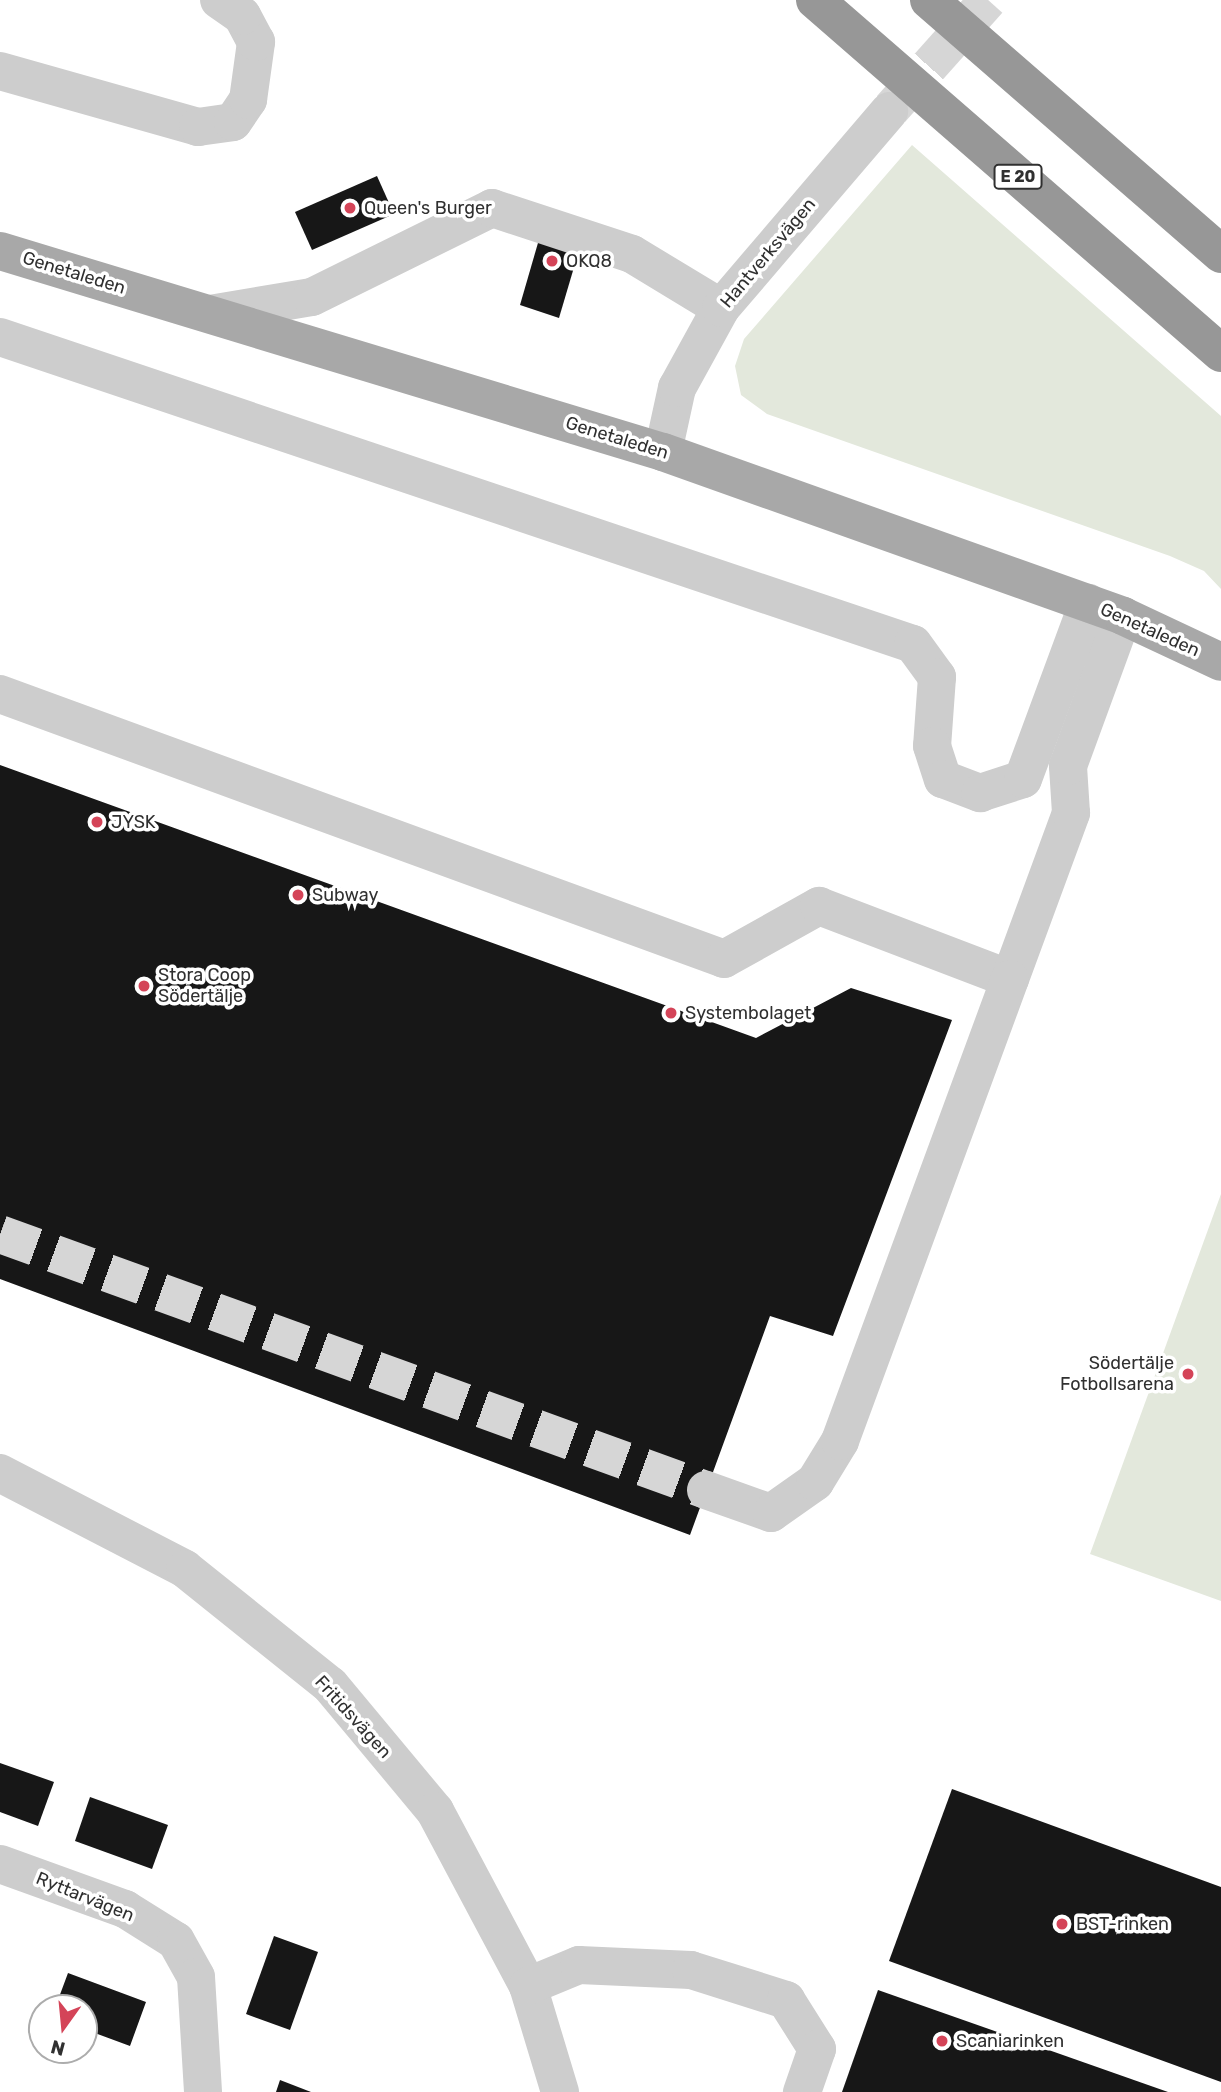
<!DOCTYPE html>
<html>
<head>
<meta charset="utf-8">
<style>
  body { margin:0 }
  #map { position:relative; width:1221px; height:2092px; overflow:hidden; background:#fff; font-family:Rubik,sans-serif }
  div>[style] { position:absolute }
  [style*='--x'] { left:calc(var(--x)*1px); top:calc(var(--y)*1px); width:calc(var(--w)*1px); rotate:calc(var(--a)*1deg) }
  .green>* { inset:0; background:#e3e8dc }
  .building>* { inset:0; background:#171717 }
  .minor-tunnel>* { height:38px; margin-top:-19px; transform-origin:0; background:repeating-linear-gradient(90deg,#d6d6d6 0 38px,transparent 0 57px) }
  .minor>* { height:38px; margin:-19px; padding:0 19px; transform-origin:19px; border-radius:19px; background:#cdcdcd }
  .major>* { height:38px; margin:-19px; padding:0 19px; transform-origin:19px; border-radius:19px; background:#a8a8a8 }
  .highway>* { height:38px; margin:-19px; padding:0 19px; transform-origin:19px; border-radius:19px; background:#979797 }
  .dots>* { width:19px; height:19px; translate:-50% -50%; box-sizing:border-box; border:4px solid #fff; border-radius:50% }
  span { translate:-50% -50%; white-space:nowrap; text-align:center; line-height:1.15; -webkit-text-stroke:7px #fff; paint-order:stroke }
  .shield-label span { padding:2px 5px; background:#fff; border:2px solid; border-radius:5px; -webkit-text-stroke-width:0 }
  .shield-label { font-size:16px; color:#303030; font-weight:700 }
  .poi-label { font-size:18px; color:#303030 }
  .left { translate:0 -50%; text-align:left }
  .right { translate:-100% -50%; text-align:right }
  .street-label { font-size:18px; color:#303030 }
  .north { position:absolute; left:28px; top:1994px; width:70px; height:70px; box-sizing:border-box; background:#fff; border:2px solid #acacac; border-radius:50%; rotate:195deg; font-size:19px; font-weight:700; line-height:28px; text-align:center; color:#303030 }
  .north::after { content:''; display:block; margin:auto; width:24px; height:32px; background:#d44458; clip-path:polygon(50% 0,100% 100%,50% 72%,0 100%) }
</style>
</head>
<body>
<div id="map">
  <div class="green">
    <i style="clip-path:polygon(912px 145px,1221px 416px,1221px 589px,1204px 571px,1170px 556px,767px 414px,741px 395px,735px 366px,744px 339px)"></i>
    <i style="clip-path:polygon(1221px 1194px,1221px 1601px,1090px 1554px)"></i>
  </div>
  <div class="building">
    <i style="clip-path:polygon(377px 176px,394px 214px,312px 250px,295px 212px)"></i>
    <i style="clip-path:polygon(540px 236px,580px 247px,559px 318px,520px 305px)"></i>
    <i style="clip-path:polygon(0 765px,756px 1038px,851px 988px,952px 1020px,833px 1336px,770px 1316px,690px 1535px,0 1279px)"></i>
    <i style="clip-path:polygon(0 1763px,54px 1782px,38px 1826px,0 1812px)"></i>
    <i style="clip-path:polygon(952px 1789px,1221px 1887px,1221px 2082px,889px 1961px)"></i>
    <i style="clip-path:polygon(90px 1797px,168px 1825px,152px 1869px,75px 1841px)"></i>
    <i style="clip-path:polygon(274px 1936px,318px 1952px,290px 2030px,246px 2014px)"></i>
    <i style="clip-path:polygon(68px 1973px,146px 2002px,130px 2046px,84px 2029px,84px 2008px,55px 2008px)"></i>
    <i style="clip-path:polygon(878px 1990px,1168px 2092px,842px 2092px)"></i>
    <i style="clip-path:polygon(280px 2080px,311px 2092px,276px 2092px)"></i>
  </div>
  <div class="minor-tunnel">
    <i style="--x:891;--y:109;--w:146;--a:-48.3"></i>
    <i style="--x:0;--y:1234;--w:751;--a:19.93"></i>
  </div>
  <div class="minor">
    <i style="--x:0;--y:71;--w:206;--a:15.8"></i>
    <i style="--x:198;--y:127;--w:35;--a:-8"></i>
    <i style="--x:233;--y:122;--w:27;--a:-56"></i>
    <i style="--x:248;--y:100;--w:59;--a:-82.1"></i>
    <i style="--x:256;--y:42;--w:30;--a:-118"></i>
    <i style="--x:242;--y:16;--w:28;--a:-145"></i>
    <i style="--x:210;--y:314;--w:103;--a:-9.5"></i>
    <i style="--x:312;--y:297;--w:201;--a:-26.3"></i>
    <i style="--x:492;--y:208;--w:147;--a:18.2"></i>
    <i style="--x:632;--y:254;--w:104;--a:31.2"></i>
    <i style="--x:0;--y:337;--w:963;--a:18.59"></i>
    <i style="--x:913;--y:644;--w:41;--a:54"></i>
    <i style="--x:937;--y:677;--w:69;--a:94.1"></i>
    <i style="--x:932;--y:746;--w:35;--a:72"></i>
    <i style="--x:943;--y:779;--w:40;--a:21"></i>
    <i style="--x:980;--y:793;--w:45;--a:-18"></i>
    <i style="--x:1023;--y:779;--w:188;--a:-69.7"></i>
    <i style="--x:663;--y:452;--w:66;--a:-77.7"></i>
    <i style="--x:677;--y:388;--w:91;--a:-61.2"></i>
    <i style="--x:721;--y:308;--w:259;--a:-49.5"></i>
    <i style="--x:0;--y:694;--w:771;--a:20.1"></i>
    <i style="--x:724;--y:959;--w:109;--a:-29.2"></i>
    <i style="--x:819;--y:906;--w:204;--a:20.9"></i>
    <i style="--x:1010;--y:979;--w:177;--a:-69.8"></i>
    <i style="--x:1071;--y:813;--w:47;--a:-93.7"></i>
    <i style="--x:1068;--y:766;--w:160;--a:-69.9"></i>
    <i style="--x:0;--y:1473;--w:208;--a:27.4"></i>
    <i style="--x:185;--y:1569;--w:186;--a:38.7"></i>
    <i style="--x:330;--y:1685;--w:164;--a:50.2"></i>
    <i style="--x:435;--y:1811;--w:198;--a:62"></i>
    <i style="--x:528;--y:1986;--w:111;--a:73.2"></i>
    <i style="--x:706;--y:1490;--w:69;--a:19.5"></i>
    <i style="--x:771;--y:1513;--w:54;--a:-35.2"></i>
    <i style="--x:815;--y:1482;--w:48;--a:-58.6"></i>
    <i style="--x:840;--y:1441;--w:492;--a:-69.8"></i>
    <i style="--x:0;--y:1864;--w:133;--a:19.8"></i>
    <i style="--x:125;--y:1909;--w:60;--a:32.1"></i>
    <i style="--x:176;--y:1941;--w:41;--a:60.9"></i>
    <i style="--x:196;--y:1977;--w:115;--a:86.5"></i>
    <i style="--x:528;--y:1986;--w:55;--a:-22.4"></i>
    <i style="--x:579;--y:1965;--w:112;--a:2.6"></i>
    <i style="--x:691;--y:1970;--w:100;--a:17.5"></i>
    <i style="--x:786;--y:2000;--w:58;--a:57.7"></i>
    <i style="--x:817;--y:2049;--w:46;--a:109.2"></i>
  </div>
  <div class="major">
    <i style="--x:0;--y:251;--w:693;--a:16.87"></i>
    <i style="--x:663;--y:452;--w:488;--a:19.6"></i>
    <i style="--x:1123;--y:616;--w:108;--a:25.1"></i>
  </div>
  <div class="highway">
    <i style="--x:815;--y:0;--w:538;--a:41.01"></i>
    <i style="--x:929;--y:0;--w:387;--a:41"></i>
  </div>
  <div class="dots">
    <i style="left:350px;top:208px;background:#d44458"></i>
    <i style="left:552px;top:261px;background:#d44458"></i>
    <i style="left:97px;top:822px;background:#d44458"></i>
    <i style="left:298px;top:895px;background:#d44458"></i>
    <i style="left:144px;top:986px;background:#d44458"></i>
    <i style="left:671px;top:1013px;background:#d44458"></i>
    <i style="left:1188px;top:1374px;background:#d44458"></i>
    <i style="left:1062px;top:1924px;background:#d44458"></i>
    <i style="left:942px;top:2041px;background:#d44458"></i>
  </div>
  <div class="shield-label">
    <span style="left:1018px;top:177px">E 20</span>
  </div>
  <div class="poi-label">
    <span class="left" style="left:364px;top:208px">Queen's Burger</span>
    <span class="left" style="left:566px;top:261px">OKQ8</span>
    <span class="left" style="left:111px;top:822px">JYSK</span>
    <span class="left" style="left:312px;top:895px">Subway</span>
    <span class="left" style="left:158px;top:986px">Stora Coop<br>Södertälje</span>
    <span class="left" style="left:685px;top:1013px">Systembolaget</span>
    <span class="right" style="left:1174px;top:1374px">Södertälje<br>Fotbollsarena</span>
    <span class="left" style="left:1076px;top:1924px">BST-rinken</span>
    <span class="left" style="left:956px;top:2041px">Scaniarinken</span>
  </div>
  <div class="street-label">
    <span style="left:768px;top:253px;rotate:-50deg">Hantverksvägen</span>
    <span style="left:74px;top:273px;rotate:17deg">Genetaleden</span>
    <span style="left:617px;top:438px;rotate:17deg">Genetaleden</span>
    <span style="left:1150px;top:630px;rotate:24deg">Genetaleden</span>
    <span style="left:353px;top:1717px;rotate:48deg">Fritidsvägen</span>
    <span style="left:85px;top:1897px;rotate:22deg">Ryttarvägen</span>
  </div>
  <div class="north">N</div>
</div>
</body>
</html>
